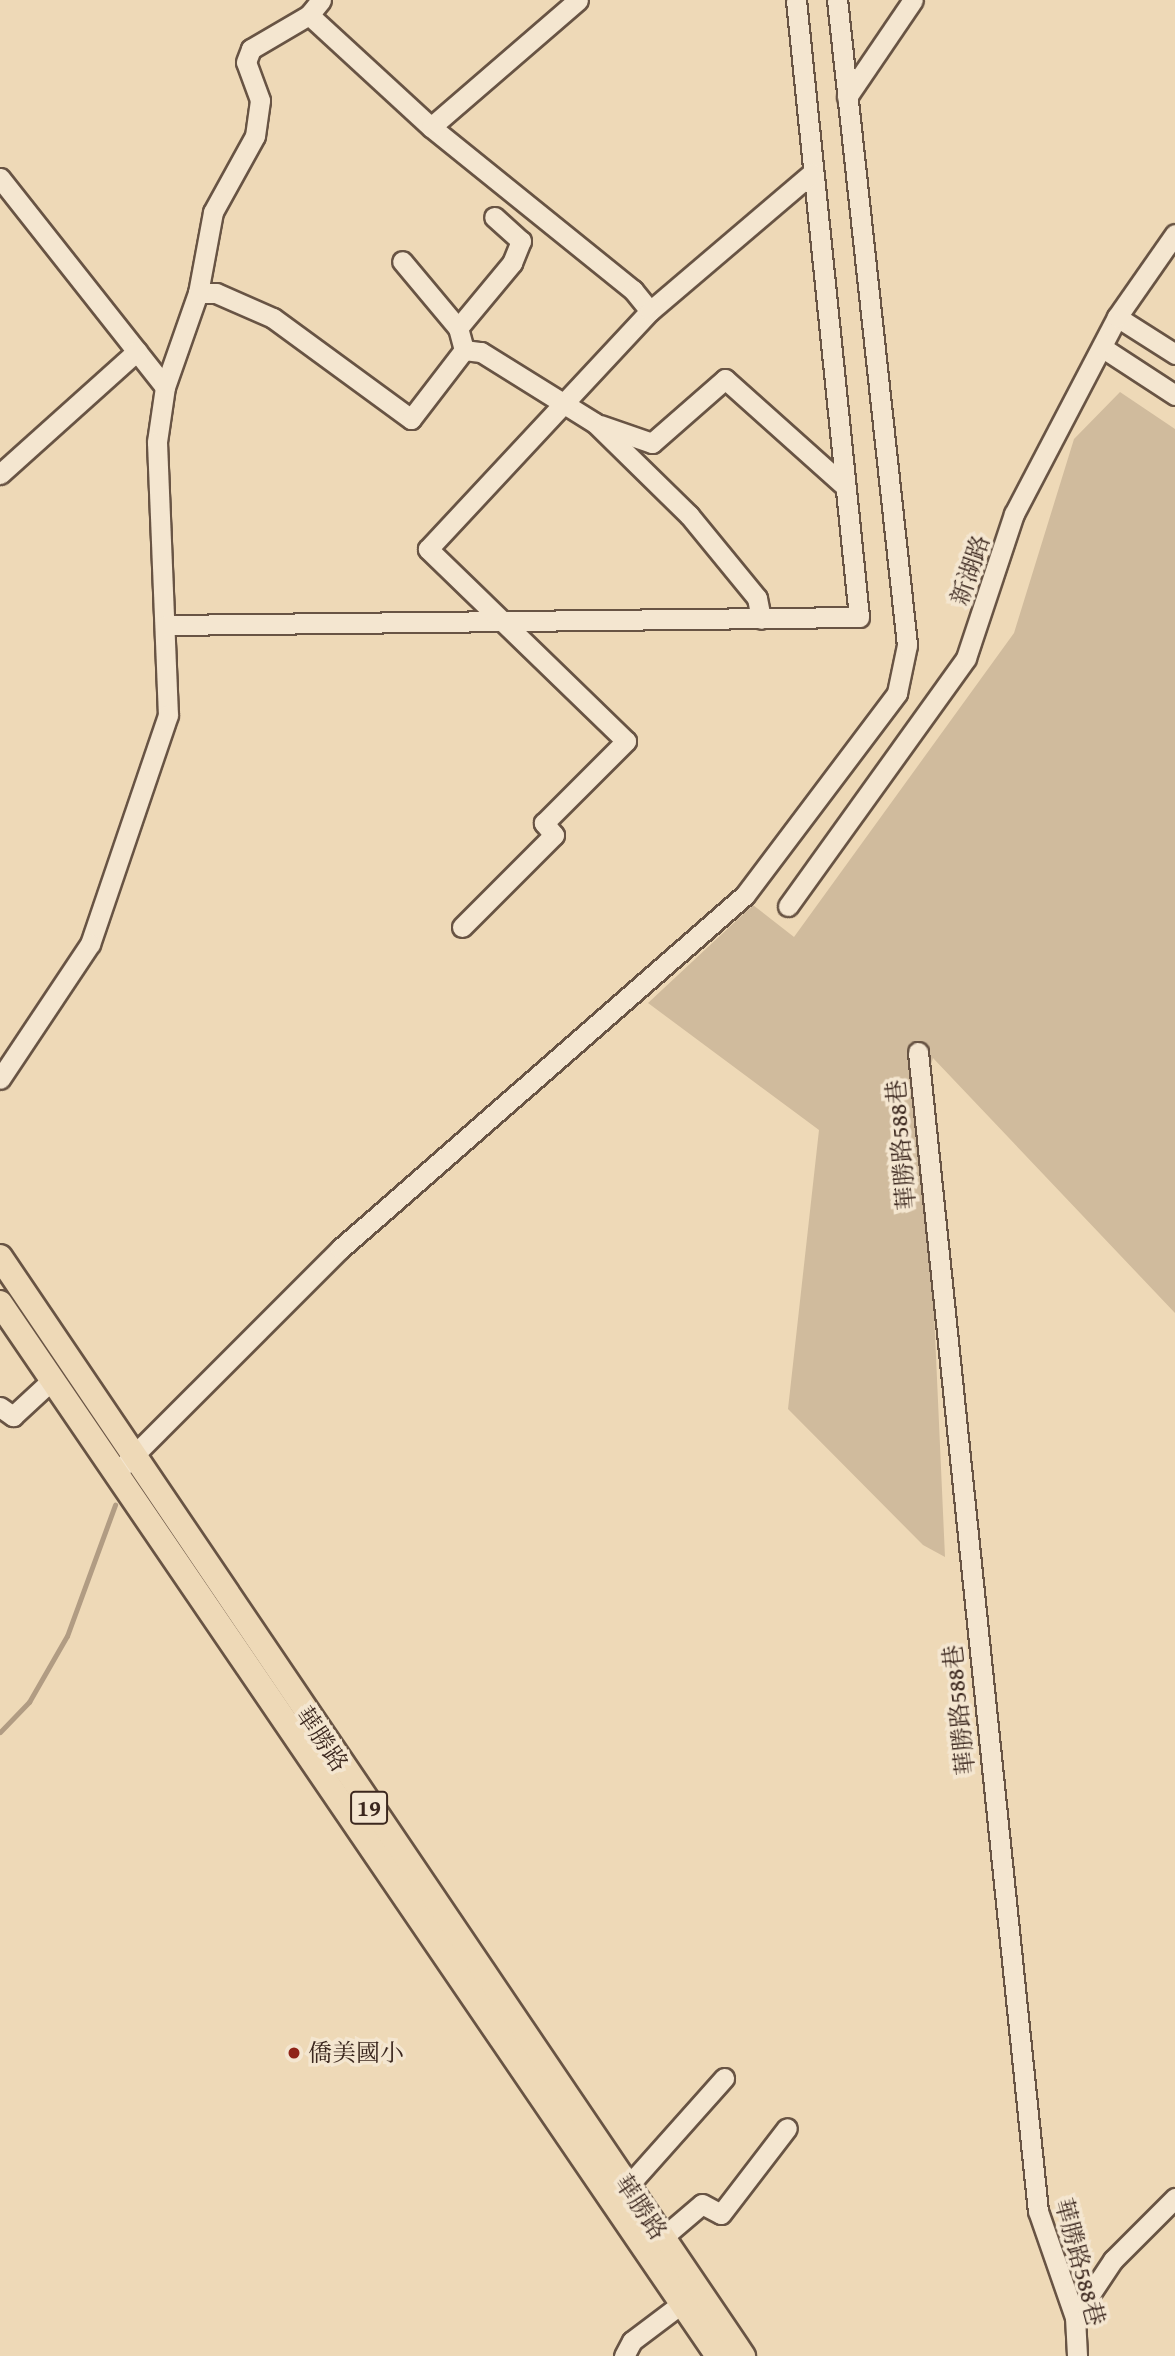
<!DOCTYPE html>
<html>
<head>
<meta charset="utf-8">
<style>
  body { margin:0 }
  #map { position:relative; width:1175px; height:2356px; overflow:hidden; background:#eed9b7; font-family:"Gentium Book Plus","Noto Serif TC",serif }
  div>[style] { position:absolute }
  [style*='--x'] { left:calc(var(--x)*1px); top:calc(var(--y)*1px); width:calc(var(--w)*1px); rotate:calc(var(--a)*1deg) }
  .green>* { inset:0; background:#d0bb9d }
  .stream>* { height:5px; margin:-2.5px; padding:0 2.5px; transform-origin:2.5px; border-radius:2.5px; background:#b19c83 }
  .roads { filter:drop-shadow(2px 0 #685444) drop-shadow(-2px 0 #685444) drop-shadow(0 2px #685444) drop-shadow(0 -2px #685444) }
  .minor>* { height:19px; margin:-9.5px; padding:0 9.5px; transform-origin:9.5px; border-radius:9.5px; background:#f4e6d0 }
  .major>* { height:24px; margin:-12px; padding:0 12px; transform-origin:12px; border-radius:12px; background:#eed9b7 }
  .dots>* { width:19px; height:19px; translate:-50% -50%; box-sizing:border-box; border:4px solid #f4e6d0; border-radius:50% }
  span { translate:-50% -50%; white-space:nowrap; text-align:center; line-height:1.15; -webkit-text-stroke:7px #f4e6d0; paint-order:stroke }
  .shield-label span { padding:2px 5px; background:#f4e6d0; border:2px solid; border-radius:5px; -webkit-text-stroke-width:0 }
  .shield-label { font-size:23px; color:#3b271e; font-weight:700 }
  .street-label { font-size:24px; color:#3b271e }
  .poi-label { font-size:24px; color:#3b271e }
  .left { translate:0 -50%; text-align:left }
</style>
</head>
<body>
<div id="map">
  <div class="green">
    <i style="clip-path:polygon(1120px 392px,1175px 429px,1175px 1313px,933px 1058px,924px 1089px,945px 1557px,923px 1545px,788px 1409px,819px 1130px,648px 1003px,753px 905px,794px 937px,1014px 633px,1074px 439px)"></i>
  </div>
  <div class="stream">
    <i style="--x:0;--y:1732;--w:42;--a:-46"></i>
    <i style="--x:29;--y:1702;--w:76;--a:-60.1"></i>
    <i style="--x:67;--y:1636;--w:140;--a:-69.9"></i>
  </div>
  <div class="roads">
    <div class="minor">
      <i style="--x:309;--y:15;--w:166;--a:42.6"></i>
      <i style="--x:431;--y:127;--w:260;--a:38.9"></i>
      <i style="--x:633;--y:290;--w:27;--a:51"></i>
      <i style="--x:847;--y:97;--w:117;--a:-55.8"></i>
      <i style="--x:431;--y:127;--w:194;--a:-40.8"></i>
      <i style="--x:0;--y:178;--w:266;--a:51.7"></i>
      <i style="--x:165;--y:387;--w:56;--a:98.3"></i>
      <i style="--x:157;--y:442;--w:273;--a:87.7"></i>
      <i style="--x:168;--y:715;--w:242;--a:108.8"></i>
      <i style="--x:90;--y:944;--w:162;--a:123.7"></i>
      <i style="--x:198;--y:293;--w:18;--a:0"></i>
      <i style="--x:216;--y:293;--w:62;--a:23.7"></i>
      <i style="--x:273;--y:318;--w:171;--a:36.2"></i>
      <i style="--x:411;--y:419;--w:87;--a:-52.5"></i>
      <i style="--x:464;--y:350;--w:23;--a:-105"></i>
      <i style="--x:458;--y:328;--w:87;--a:-129.9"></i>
      <i style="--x:1117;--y:317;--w:69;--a:32.5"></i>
      <i style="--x:458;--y:328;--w:85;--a:-50.3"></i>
      <i style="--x:512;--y:263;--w:24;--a:-68"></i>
      <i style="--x:521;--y:241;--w:36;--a:-138"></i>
      <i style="--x:1103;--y:348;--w:86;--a:33.1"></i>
      <i style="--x:464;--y:350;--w:17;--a:7"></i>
      <i style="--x:481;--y:352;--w:134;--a:31.9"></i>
      <i style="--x:595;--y:423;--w:132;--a:44.4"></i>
      <i style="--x:689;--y:515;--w:107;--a:50.7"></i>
      <i style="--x:757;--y:598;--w:21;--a:79"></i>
      <i style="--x:165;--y:387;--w:100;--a:-70.7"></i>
      <i style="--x:198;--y:293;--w:82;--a:-79.5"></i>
      <i style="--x:213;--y:212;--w:87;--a:-61.1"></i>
      <i style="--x:255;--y:136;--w:36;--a:-82"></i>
      <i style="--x:260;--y:100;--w:40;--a:-110.2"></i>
      <i style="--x:246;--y:62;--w:14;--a:-69"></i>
      <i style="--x:251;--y:49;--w:67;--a:-30.4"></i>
      <i style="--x:309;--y:15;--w:19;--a:-51"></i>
      <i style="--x:600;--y:425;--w:55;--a:19.1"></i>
      <i style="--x:652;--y:443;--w:97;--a:-41.2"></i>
      <i style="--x:725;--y:379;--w:162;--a:41.8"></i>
      <i style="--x:0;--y:474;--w:184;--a:-41.9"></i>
      <i style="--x:165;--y:625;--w:694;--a:-0.66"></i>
      <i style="--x:859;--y:617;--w:620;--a:-95.83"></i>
      <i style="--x:788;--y:906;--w:305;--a:-54.3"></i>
      <i style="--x:966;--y:658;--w:152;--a:-71.6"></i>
      <i style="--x:1014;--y:514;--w:222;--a:-62.4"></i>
      <i style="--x:1117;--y:317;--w:101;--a:-55.1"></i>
      <i style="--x:462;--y:927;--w:130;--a:-45"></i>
      <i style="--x:554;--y:835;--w:16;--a:-130"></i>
      <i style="--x:544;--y:823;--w:116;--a:-45"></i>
      <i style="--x:626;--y:741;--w:276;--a:-135.9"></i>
      <i style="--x:428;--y:549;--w:325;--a:-47"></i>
      <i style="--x:650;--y:311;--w:213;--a:-40.4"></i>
      <i style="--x:918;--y:1052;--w:1165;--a:84.09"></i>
      <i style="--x:1038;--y:2211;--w:112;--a:70.8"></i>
      <i style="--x:1075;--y:2317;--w:39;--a:87"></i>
      <i style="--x:0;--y:1407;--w:16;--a:35"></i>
      <i style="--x:13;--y:1416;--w:53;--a:-42.7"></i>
      <i style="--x:124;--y:1465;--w:305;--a:-45"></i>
      <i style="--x:340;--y:1249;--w:538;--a:-41.16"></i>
      <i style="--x:745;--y:895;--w:253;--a:-53"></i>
      <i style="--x:897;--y:693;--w:49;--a:-78.2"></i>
      <i style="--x:907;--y:645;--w:649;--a:-96.19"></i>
      <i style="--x:627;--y:2187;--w:146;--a:-48.3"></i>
      <i style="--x:662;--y:2238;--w:52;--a:-40.4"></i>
      <i style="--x:702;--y:2204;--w:21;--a:28"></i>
      <i style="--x:721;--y:2214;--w:108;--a:-52.5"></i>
      <i style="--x:1075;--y:2317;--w:69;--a:-56.3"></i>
      <i style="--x:1113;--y:2260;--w:88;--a:-45"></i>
      <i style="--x:624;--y:2356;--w:17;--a:-62"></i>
      <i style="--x:632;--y:2341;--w:76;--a:-37"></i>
    </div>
    <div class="major">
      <i style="--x:0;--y:1257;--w:1327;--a:55.94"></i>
      <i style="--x:0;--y:1303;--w:1274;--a:55.71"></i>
    </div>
  </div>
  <div class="dots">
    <i style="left:294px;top:2053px;background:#8f2418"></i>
  </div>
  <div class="shield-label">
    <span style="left:369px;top:1808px">19</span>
  </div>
  <div class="street-label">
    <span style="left:970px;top:570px;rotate:-71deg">新湖路</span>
    <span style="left:901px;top:1145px;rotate:-95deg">華勝路588巷</span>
    <span style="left:959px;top:1710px;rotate:-96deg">華勝路588巷</span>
    <span style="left:322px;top:1739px;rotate:56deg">華勝路</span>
    <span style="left:641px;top:2207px;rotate:56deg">華勝路</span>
    <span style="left:1080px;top:2262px;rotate:75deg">華勝路588巷</span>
  </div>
  <div class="poi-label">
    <span class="left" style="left:308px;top:2053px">僑美國小</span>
  </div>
</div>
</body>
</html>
